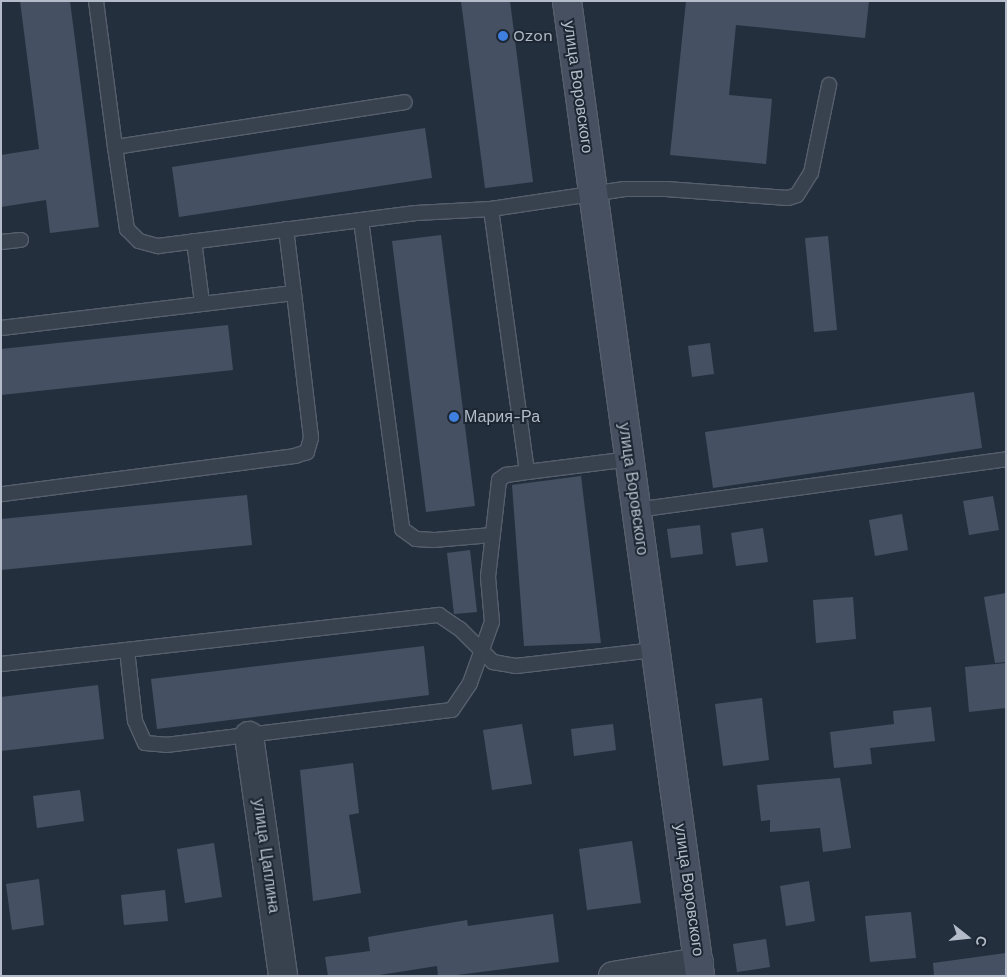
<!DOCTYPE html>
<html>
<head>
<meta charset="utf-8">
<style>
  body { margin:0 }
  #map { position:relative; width:1007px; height:977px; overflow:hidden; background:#242f3e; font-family:"Work Sans",sans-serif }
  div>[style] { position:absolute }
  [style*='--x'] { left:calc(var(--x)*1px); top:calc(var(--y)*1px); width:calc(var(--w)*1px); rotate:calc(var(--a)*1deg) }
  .building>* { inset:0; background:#455162 }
  .roads { filter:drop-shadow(1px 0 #565f6c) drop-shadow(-1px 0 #565f6c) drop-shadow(0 1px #565f6c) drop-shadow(0 -1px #565f6c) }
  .service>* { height:14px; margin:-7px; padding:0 7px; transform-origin:7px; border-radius:7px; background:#38414e }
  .minor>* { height:28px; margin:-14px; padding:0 14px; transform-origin:14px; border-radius:14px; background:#38414e }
  .secondary>* { height:28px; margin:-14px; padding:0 14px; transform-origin:14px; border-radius:14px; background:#465061 }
  .dots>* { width:14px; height:14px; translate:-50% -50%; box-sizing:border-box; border:2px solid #1d2633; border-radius:50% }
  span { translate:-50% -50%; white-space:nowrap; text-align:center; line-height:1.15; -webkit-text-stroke:4px #1d2633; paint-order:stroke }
  .poi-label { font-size:16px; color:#b4bcc9 }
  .left { translate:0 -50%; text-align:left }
  .street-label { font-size:16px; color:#b4bcc9 }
  .frame { position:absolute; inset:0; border:2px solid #b4bcc9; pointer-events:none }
  .north { position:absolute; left:942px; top:912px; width:50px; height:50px; -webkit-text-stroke:4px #1d2633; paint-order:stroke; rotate:106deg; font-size:14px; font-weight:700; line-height:20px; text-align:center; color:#b4bcc9 }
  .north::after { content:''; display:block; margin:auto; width:18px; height:22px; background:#b4bcc9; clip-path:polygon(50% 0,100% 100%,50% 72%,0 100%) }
</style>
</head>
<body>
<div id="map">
  <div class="building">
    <i style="clip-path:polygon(20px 1px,70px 1px,99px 227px,50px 233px,46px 200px,1px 207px,1px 155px,39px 149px)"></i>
    <i style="clip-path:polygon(461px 1px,510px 1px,533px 182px,485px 188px)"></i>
    <i style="clip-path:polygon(686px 1px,869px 1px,865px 38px,736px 25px,729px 95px,772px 99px,766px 164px,670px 155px)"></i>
    <i style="clip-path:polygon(425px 128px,432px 178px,179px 217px,172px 167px)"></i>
    <i style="clip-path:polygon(441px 235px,475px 506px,426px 512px,392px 241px)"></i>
    <i style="clip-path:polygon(828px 236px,837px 330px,814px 332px,805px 238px)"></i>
    <i style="clip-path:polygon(228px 325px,233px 370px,1px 395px,1px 349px)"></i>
    <i style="clip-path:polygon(710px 343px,714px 374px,692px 377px,688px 346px)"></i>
    <i style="clip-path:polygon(974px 392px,982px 448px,713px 488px,705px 432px)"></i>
    <i style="clip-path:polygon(581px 476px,601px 643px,524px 646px,512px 485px)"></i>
    <i style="clip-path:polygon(247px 495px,252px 545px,1px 570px,1px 519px)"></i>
    <i style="clip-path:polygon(993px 496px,999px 530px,969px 535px,963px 501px)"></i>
    <i style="clip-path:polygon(902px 514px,908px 550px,875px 556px,869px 520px)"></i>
    <i style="clip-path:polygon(700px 525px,703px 554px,671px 558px,667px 529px)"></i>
    <i style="clip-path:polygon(763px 528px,768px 562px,736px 566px,731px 533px)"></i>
    <i style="clip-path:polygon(470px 550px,477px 612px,454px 614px,447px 553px)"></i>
    <i style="clip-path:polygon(1006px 593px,1006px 662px,995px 663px,984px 597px)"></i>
    <i style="clip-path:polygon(853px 597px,856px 639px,816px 643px,813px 600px)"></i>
    <i style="clip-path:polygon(424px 646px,429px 695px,157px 729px,151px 679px)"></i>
    <i style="clip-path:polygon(1006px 663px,1006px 708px,969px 712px,965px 667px)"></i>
    <i style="clip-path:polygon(98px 685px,104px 739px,1px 751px,1px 697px)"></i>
    <i style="clip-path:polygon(762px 698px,769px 760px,723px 766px,715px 704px)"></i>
    <i style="clip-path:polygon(931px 707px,935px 741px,870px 748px,872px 764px,834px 768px,830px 732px,894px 724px,893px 711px)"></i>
    <i style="clip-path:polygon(522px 724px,532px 784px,492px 790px,483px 730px)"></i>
    <i style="clip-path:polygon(613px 724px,616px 750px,574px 756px,571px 729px)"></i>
    <i style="clip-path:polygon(353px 763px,359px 813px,349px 815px,361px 893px,313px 901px,300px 770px)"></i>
    <i style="clip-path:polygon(840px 778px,851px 848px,823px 852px,820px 828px,770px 832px,770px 820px,761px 821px,757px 785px)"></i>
    <i style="clip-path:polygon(80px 790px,84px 821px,37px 828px,33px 796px)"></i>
    <i style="clip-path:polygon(632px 841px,641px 903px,587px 910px,579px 849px)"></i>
    <i style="clip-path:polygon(214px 843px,222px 897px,185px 903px,177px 849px)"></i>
    <i style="clip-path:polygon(39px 879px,44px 925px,12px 930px,6px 884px)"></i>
    <i style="clip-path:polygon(809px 881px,815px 921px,786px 926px,780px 886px)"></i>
    <i style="clip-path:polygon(165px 890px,168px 921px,124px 925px,121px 895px)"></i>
    <i style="clip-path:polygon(911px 912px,916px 958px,870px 962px,865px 916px)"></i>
    <i style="clip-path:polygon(553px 914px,559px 962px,449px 976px,438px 976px,437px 966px,373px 976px,328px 976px,325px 957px,370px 951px,368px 937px,467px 920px,468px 926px)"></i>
    <i style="clip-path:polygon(766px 939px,770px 967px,737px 972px,733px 944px)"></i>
    <i style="clip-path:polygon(1006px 953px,1006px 976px,934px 976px,933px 963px)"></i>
  </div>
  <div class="roads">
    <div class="service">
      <i style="--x:96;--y:1;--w:147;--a:82.6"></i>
      <i style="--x:115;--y:147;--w:293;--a:-8.8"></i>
      <i style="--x:115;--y:147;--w:83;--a:81.7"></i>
      <i style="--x:127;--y:229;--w:17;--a:45"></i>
      <i style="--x:139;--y:241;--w:20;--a:15"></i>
      <i style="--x:158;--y:246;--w:260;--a:-7.3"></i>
      <i style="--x:416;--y:213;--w:75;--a:-3.1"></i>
      <i style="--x:491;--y:209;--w:135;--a:-8.5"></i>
      <i style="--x:625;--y:189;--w:41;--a:0"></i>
      <i style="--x:666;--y:189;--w:122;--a:4.2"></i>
      <i style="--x:788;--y:198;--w:9;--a:-18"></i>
      <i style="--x:797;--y:195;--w:26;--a:-58"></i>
      <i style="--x:811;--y:173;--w:90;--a:-78.4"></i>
      <i style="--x:491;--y:209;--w:265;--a:82.2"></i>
      <i style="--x:527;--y:472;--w:104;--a:-7.2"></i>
      <i style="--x:361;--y:220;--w:312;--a:82.4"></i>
      <i style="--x:402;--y:529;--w:17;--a:36"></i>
      <i style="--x:416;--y:539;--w:18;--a:3"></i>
      <i style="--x:434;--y:540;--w:57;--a:-5"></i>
      <i style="--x:286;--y:229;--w:64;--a:82.9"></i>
      <i style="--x:194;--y:241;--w:63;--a:82.6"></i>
      <i style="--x:1;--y:242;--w:20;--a:-6"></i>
      <i style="--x:1;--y:328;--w:295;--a:-6.8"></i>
      <i style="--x:294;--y:293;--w:146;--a:83.3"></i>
      <i style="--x:311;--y:438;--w:15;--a:106"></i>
      <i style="--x:307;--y:452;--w:13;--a:162"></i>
      <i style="--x:295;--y:456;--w:296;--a:172.6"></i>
      <i style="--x:636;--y:510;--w:373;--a:-7.8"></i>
      <i style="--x:127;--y:650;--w:71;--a:83.6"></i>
      <i style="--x:135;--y:721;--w:24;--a:66"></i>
      <i style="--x:145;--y:743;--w:21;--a:5"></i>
      <i style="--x:166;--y:745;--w:288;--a:-7"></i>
      <i style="--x:452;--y:710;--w:32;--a:-56"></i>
      <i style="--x:470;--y:683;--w:65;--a:-70.2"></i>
      <i style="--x:492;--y:622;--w:45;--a:-95.1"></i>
      <i style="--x:488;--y:577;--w:98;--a:-83.5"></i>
      <i style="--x:499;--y:480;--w:9;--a:-36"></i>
      <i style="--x:506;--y:475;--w:21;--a:-8"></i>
      <i style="--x:1;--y:664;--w:441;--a:-6.4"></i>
      <i style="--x:439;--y:615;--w:25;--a:34"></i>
      <i style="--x:460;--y:629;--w:47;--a:45"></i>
      <i style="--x:493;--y:662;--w:23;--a:10"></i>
      <i style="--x:516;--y:666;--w:140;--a:-6.6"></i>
    </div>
    <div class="minor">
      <i style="--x:249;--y:736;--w:242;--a:81.9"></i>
      <i style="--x:613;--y:976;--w:87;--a:-9.2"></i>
    </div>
    <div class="secondary">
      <i style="--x:567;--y:1;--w:984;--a:82.23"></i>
    </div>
  </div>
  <div class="dots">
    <i style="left:503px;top:36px;background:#3f7fe0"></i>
    <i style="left:454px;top:417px;background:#3f7fe0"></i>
  </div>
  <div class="poi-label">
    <span class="left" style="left:513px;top:36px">Ozon</span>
    <span class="left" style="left:464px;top:417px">Мария-Ра</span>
  </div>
  <div class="street-label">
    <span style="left:578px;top:87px;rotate:82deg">улица Воровского</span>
    <span style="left:633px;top:489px;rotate:82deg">улица Воровского</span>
    <span style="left:266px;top:856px;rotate:82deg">улица Цаплина</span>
    <span style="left:689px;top:890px;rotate:82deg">улица Воровского</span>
  </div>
  <div class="frame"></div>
  <div class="north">С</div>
</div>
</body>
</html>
